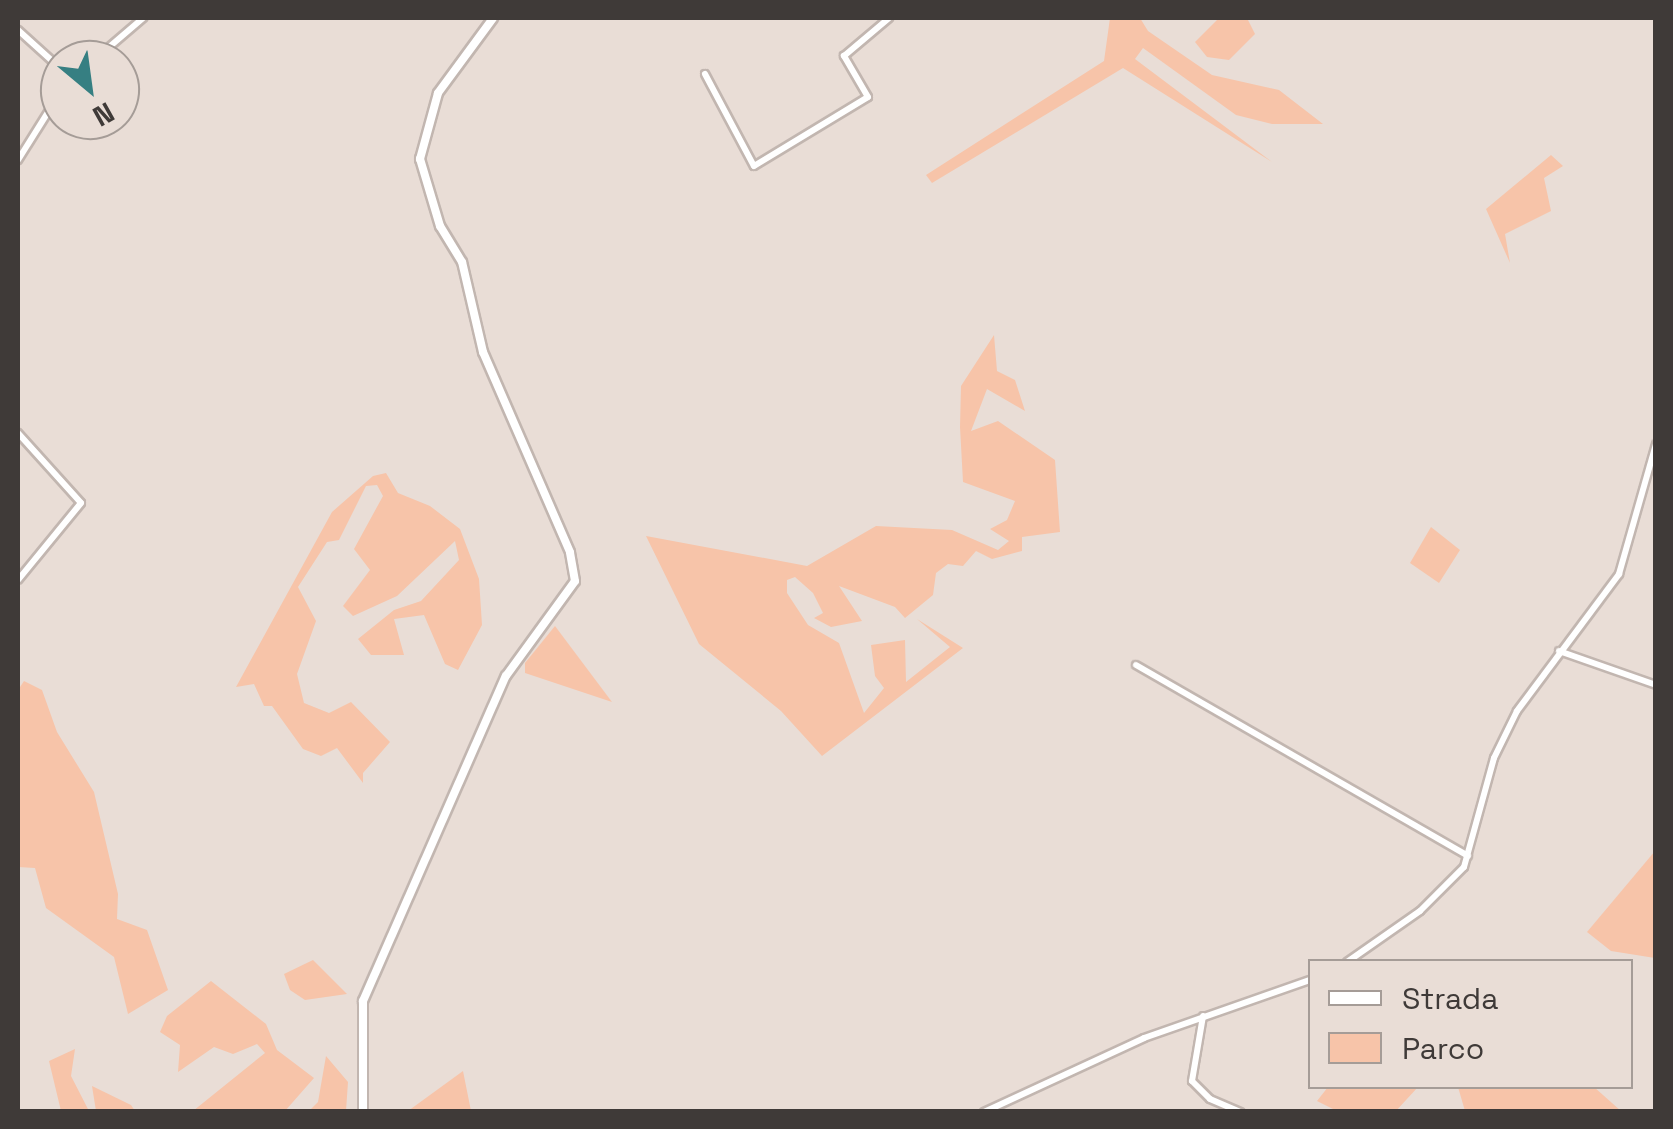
<!DOCTYPE html>
<html>
<head>
<meta charset="utf-8">
<style>
  body { margin:0 }
  #map { position:relative; width:1673px; height:1129px; overflow:hidden; background:#e9ddd6; font-family:"Space Grotesk",sans-serif }
  div>[style] { position:absolute }
  [style*='--x'] { left:calc(var(--x)*1px); top:calc(var(--y)*1px); width:calc(var(--w)*1px); rotate:calc(var(--a)*1deg) }
  .green>* { inset:0; background:#f7c4a9 }
  .roads { filter:drop-shadow(2px 0 #c2b6b0) drop-shadow(-2px 0 #c2b6b0) drop-shadow(0 2px #c2b6b0) drop-shadow(0 -2px #c2b6b0) }
  .minor>* { height:6px; margin:-3px; padding:0 3px; transform-origin:3px; border-radius:3px; background:#fff }
  .tertiary>* { height:8px; margin:-4px; padding:0 4px; transform-origin:4px; border-radius:4px; background:#fff }
  span { translate:-50% -50%; white-space:nowrap; text-align:center; line-height:1.15; -webkit-text-stroke:9px #e9ddd6; paint-order:stroke }
  .frame { position:absolute; inset:0; border:20px solid #3f3a38; pointer-events:none }
  .legend { position:absolute; left:1308px; top:959px; width:325px; height:130px; box-sizing:border-box; background:#e9ddd6; border:2px solid #a59c97; margin:0; padding:12px 18px; list-style:none; font-size:30px; color:#3f3a38 }
  .legend li { display:flex; align-items:center; gap:20px; height:50px }
  .legend b { width:50px; border:2px solid #a59c97 }
  .north { position:absolute; left:40px; top:40px; width:100px; height:100px; box-sizing:border-box; background:#e9ddd6; border:2px solid #a59c97; border-radius:50%; rotate:151deg; font-size:28px; font-weight:700; line-height:40px; text-align:center; color:#3f3a38 }
  .north::after { content:''; display:block; margin:auto; width:35px; height:45px; background:#367f82; clip-path:polygon(50% 0,100% 100%,50% 72%,0 100%) }
</style>
</head>
<body>
<div id="map">
  <div class="green">
    <i style="clip-path:polygon(1110px 18px,1140px 18px,1148px 31px,1212px 75px,1279px 90px,1323px 124px,1272px 124px,1236px 115px,1143px 48px,1135px 59px,1272px 162px,1123px 68px,932px 183px,926px 175px,1104px 61px)"></i>
    <i style="clip-path:polygon(1219px 18px,1247px 18px,1255px 34px,1229px 60px,1207px 57px,1195px 42px)"></i>
    <i style="clip-path:polygon(1551px 155px,1563px 166px,1544px 178px,1551px 211px,1505px 234px,1510px 263px,1486px 209px)"></i>
    <i style="clip-path:polygon(994px 335px,997px 371px,1015px 380px,1025px 411px,987px 389px,971px 431px,998px 421px,1055px 460px,1060px 532px,1022px 537px,1022px 551px,992px 559px,976px 551px,963px 566px,948px 564px,936px 573px,933px 595px,905px 618px,895px 607px,839px 586px,862px 621px,831px 627px,814px 618px,823px 613px,813px 593px,795px 577px,787px 580px,787px 593px,808px 625px,839px 643px,864px 713px,884px 688px,875px 676px,871px 645px,905px 640px,906px 682px,950px 647px,917px 619px,963px 648px,822px 756px,781px 711px,699px 644px,646px 536px,807px 566px,876px 526px,952px 530px,998px 550px,1009px 541px,990px 529px,1007px 520px,1015px 501px,963px 482px,960px 427px,961px 386px)"></i>
    <i style="clip-path:polygon(386px 473px,398px 493px,430px 506px,460px 529px,479px 579px,482px 625px,458px 670px,445px 664px,424px 615px,394px 619px,404px 655px,371px 655px,358px 639px,394px 610px,421px 601px,459px 560px,455px 541px,397px 596px,353px 616px,343px 606px,370px 570px,354px 549px,383px 496px,377px 485px,366px 486px,339px 540px,327px 542px,298px 587px,316px 621px,297px 674px,304px 703px,329px 713px,351px 702px,390px 742px,363px 773px,363px 783px,337px 748px,321px 756px,303px 749px,272px 706px,264px 706px,254px 684px,236px 687px,332px 512px,373px 476px)"></i>
    <i style="clip-path:polygon(1431px 527px,1460px 550px,1439px 583px,1410px 563px)"></i>
    <i style="clip-path:polygon(555px 626px,612px 702px,525px 673px,525px 663px)"></i>
    <i style="clip-path:polygon(24px 681px,42px 690px,57px 732px,94px 792px,118px 894px,117px 919px,147px 930px,168px 990px,128px 1014px,114px 957px,46px 908px,35px 868px,18px 867px,18px 690px)"></i>
    <i style="clip-path:polygon(1655px 851px,1655px 958px,1611px 951px,1587px 932px)"></i>
    <i style="clip-path:polygon(313px 960px,347px 994px,305px 1000px,290px 990px,284px 974px)"></i>
    <i style="clip-path:polygon(211px 981px,266px 1024px,277px 1050px,314px 1078px,285px 1111px,193px 1111px,265px 1053px,257px 1044px,233px 1054px,214px 1047px,178px 1072px,180px 1045px,160px 1032px,167px 1016px)"></i>
    <i style="clip-path:polygon(75px 1049px,71px 1076px,89px 1111px,61px 1111px,49px 1061px)"></i>
    <i style="clip-path:polygon(326px 1056px,348px 1082px,346px 1111px,310px 1110px,318px 1102px)"></i>
    <i style="clip-path:polygon(463px 1071px,471px 1111px,408px 1111px)"></i>
    <i style="clip-path:polygon(92px 1086px,131px 1105px,135px 1111px,96px 1111px)"></i>
    <i style="clip-path:polygon(1328px 1087px,1328px 1086px,1418px 1087px,1395px 1112px,1337px 1111px,1317px 1101px)"></i>
    <i style="clip-path:polygon(1458px 1087px,1594px 1087px,1621px 1111px,1465px 1111px)"></i>
  </div>
  <div class="roads">
    <div class="minor">
      <i style="--x:18;--y:30;--w:57;--a:42.1"></i>
      <i style="--x:94;--y:60;--w:65;--a:-40.6"></i>
      <i style="--x:705;--y:74;--w:104;--a:62"></i>
      <i style="--x:754;--y:166;--w:133;--a:-31.2"></i>
      <i style="--x:868;--y:97;--w:48;--a:-120.3"></i>
      <i style="--x:844;--y:56;--w:59;--a:-40.2"></i>
      <i style="--x:18;--y:160;--w:79;--a:-57.9"></i>
      <i style="--x:18;--y:433;--w:94;--a:48"></i>
      <i style="--x:81;--y:503;--w:99;--a:129.3"></i>
      <i style="--x:1559;--y:651;--w:103;--a:19.3"></i>
      <i style="--x:1136;--y:665;--w:383;--a:29.9"></i>
      <i style="--x:1347;--y:962;--w:89;--a:-34.9"></i>
      <i style="--x:1420;--y:911;--w:62;--a:-45"></i>
      <i style="--x:1464;--y:867;--w:113;--a:-74.6"></i>
      <i style="--x:1494;--y:758;--w:52;--a:-63.9"></i>
      <i style="--x:1517;--y:711;--w:171;--a:-53.3"></i>
      <i style="--x:1619;--y:574;--w:135;--a:-74.1"></i>
      <i style="--x:1203;--y:1016;--w:66;--a:99.6"></i>
      <i style="--x:1192;--y:1081;--w:25;--a:45"></i>
      <i style="--x:1210;--y:1099;--w:33;--a:23"></i>
      <i style="--x:984;--y:1112;--w:176;--a:-24.8"></i>
      <i style="--x:1144;--y:1038;--w:176;--a:-19.3"></i>
    </div>
    <div class="tertiary">
      <i style="--x:363;--y:1112;--w:111;--a:-90"></i>
      <i style="--x:363;--y:1001;--w:355;--a:-66.3"></i>
      <i style="--x:506;--y:676;--w:117;--a:-54"></i>
      <i style="--x:575;--y:581;--w:29;--a:-100"></i>
      <i style="--x:570;--y:552;--w:218;--a:-113.5"></i>
      <i style="--x:483;--y:352;--w:92;--a:-103.1"></i>
      <i style="--x:462;--y:262;--w:42;--a:-121.4"></i>
      <i style="--x:440;--y:226;--w:70;--a:-106.6"></i>
      <i style="--x:420;--y:159;--w:68;--a:-74.7"></i>
      <i style="--x:438;--y:93;--w:93;--a:-53.7"></i>
    </div>
  </div>
  <div class="frame"></div>
  <ul class="legend">
  <li><b style="height:12px;background:#fff"></b>Strada</li>
  <li><b style="height:28px;background:#f7c4a9"></b>Parco</li>
  </ul>
  <div class="north">N</div>
</div>
</body>
</html>
